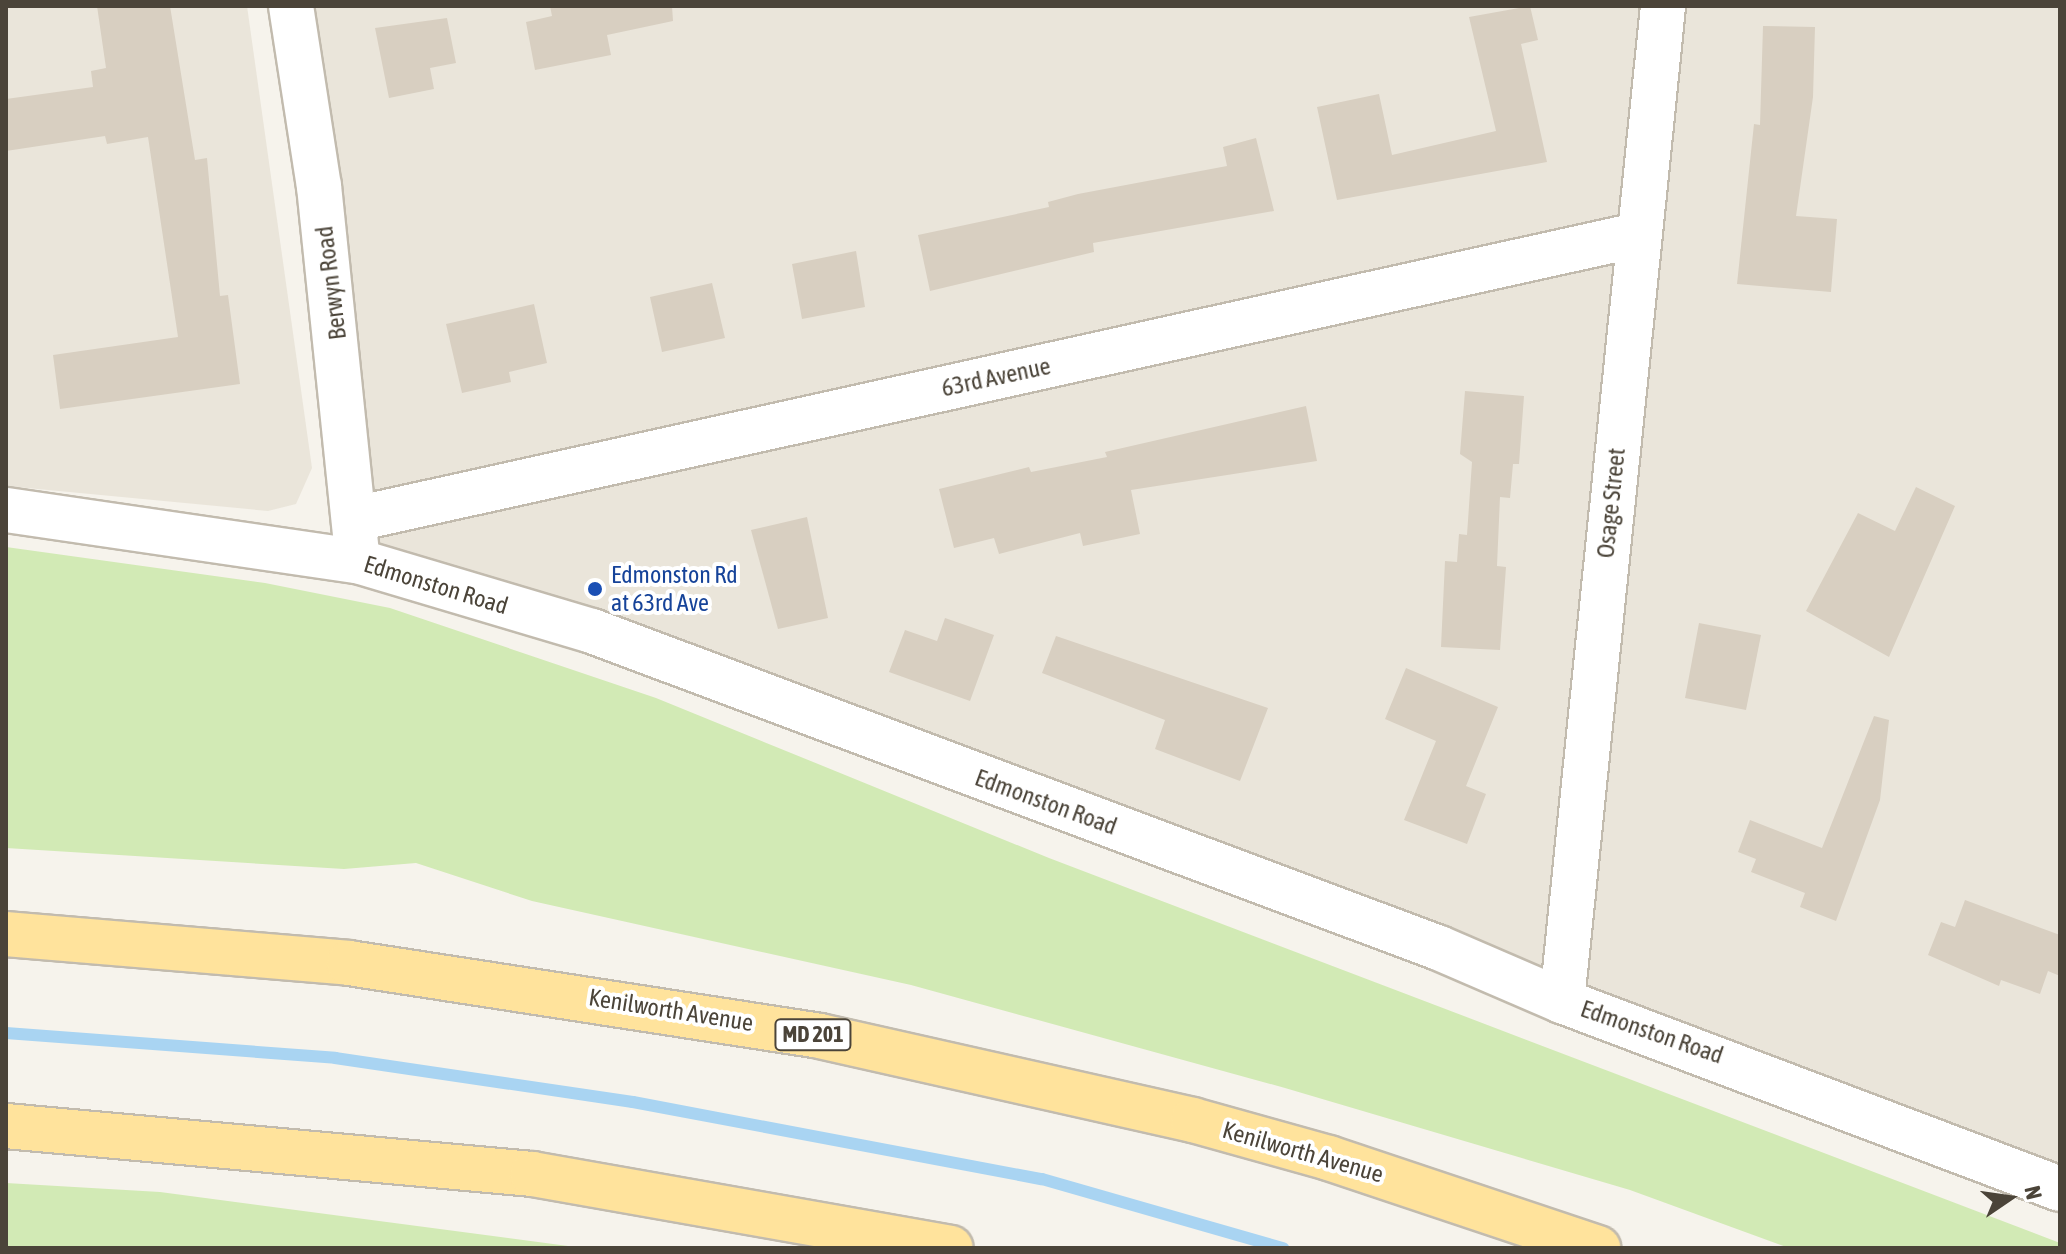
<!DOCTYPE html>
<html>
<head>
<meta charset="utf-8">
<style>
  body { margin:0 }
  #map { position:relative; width:2066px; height:1254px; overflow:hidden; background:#f6f3ec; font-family:"Asap Condensed",sans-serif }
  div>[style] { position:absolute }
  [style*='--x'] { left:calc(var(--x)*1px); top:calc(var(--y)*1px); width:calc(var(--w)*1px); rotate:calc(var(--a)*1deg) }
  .residential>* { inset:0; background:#eae5da }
  .green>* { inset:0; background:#d2eab5 }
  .stream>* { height:12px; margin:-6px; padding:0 6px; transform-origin:6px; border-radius:6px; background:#a9d4f2 }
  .building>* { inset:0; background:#d8cfc1 }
  .roads { filter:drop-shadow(2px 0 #c2bbae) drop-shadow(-2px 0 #c2bbae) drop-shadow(0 2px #c2bbae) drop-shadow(0 -2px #c2bbae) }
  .minor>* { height:44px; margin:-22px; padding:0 22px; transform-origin:22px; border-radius:22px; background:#fff }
  .tertiary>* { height:44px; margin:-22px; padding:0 22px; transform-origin:22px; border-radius:22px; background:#fff }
  .primary>* { height:44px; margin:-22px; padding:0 22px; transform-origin:22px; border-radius:22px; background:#ffe39c }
  .dots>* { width:22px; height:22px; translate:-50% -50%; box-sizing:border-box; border:4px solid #fff; border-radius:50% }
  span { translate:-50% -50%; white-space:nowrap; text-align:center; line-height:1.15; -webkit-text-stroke:8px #fff; paint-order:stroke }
  .shield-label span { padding:2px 6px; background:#fff; border:2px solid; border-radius:6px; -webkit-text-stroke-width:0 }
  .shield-label { font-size:22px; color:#4b4439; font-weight:700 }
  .street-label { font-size:24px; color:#4b4439 }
  .transit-label { font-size:24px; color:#164399 }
  .left { translate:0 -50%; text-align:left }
  .frame { position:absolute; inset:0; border:8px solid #4b4439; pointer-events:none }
  .north { position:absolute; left:1970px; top:1158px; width:80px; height:80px; -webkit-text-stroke:6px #fff; paint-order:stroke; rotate:77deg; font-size:22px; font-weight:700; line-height:32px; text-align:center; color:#4b4439 }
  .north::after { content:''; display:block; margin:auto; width:28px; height:36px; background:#4b4439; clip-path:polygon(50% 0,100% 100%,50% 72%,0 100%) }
</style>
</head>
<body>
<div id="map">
  <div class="residential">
    <i style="clip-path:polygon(6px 6px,247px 6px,312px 468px,296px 504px,268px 511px,6px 486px)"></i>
    <i style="clip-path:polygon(291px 6px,2060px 6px,2060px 1189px,357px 561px)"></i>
  </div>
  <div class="green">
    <i style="clip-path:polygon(6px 547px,265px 583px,390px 608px,656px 698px,1049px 858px,2060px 1243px,2060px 1248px,1789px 1248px,1630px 1190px,1285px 1088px,911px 985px,532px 901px,416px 863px,344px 869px,6px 848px)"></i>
    <i style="clip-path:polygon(6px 1183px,160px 1192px,583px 1248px,6px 1248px)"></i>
  </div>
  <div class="stream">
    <i style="--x:6;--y:1033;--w:330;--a:4.3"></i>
    <i style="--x:335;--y:1058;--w:301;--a:8.4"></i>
    <i style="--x:633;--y:1102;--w:416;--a:10.7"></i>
    <i style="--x:1042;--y:1179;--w:251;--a:16"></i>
  </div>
  <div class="building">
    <i style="clip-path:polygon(97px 6px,170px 6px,195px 160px,207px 158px,220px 296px,228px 295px,240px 384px,60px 409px,53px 355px,178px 337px,148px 137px,107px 144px,105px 136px,6px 151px,6px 99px,93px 87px,91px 71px,106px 68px)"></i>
    <i style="clip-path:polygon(550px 6px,672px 6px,673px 21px,607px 35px,611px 55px,535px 70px,526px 22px,552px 16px)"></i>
    <i style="clip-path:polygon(1530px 6px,1538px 40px,1521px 44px,1547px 162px,1337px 200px,1317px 107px,1379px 94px,1392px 155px,1496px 131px,1469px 17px)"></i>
    <i style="clip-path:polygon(447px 18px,456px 63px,430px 68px,434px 89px,389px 98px,375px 28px)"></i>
    <i style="clip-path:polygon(1763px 26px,1815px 27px,1813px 97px,1796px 216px,1837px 219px,1831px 292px,1737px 284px,1754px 124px,1760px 125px)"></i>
    <i style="clip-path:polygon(1256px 138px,1274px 211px,1093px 243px,1094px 252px,930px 291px,918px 235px,1049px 207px,1048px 202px,1078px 194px,1227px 166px,1223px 147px)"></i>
    <i style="clip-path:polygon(856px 251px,865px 307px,802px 319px,792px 264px)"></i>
    <i style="clip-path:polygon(712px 283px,725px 338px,662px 352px,650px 297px)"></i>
    <i style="clip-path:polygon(534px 304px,547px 363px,509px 372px,511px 382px,462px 393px,446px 324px)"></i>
    <i style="clip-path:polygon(1465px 391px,1524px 396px,1519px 464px,1513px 464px,1510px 498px,1500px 497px,1497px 566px,1506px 567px,1500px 650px,1441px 647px,1445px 561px,1457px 562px,1459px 534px,1467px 535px,1472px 462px,1460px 454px)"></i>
    <i style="clip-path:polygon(1306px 406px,1317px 461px,1131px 490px,1140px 534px,1083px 546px,1080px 533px,999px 554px,994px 538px,954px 548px,939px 489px,1029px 467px,1031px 472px,1107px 457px,1105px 452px)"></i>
    <i style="clip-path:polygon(1916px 487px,1955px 506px,1889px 657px,1806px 611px,1858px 513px,1895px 531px)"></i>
    <i style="clip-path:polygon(807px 517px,828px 618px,778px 629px,751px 530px)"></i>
    <i style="clip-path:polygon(945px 618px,994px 635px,970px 701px,889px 672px,905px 630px,937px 641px)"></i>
    <i style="clip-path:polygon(1699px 623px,1761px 635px,1746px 710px,1685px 698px)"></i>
    <i style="clip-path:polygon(1056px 636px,1268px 708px,1240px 781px,1155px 749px,1165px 720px,1042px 673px)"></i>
    <i style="clip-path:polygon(1406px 668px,1498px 707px,1466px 786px,1486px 794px,1467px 844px,1404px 820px,1436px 741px,1385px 719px)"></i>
    <i style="clip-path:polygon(1874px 716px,1889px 720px,1880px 800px,1836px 921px,1800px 907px,1805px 893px,1751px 872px,1756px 859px,1738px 852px,1750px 820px,1822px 848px)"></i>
    <i style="clip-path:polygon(1965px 900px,2060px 935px,2060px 976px,2048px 971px,2040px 994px,2001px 980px,1999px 986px,1928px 955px,1941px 922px,1955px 927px)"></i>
  </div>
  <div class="roads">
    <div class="minor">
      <i style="--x:291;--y:6;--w:182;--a:81.2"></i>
      <i style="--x:319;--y:186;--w:363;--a:84.1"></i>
      <i style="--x:355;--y:519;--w:1313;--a:-12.49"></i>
      <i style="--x:1562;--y:1001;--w:1000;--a:-84.2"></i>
    </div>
    <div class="tertiary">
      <i style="--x:6;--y:510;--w:355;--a:8.3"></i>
      <i style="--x:357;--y:561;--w:245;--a:16.6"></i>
      <i style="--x:592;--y:631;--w:904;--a:20.52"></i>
      <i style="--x:1439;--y:948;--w:134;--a:23.3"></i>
      <i style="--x:1562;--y:1001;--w:532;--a:20.68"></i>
    </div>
    <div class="primary">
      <i style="--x:6;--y:934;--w:344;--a:4.8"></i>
      <i style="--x:349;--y:963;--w:477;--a:8.8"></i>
      <i style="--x:820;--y:1036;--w:382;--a:12.7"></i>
      <i style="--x:1193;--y:1120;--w:141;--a:15.6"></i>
      <i style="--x:1329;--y:1158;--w:284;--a:18.5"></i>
      <i style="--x:6;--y:1126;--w:528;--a:5.21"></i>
      <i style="--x:532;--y:1174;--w:425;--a:10"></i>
    </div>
  </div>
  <div class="dots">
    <i style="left:595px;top:589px;background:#1a4fb4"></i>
  </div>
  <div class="shield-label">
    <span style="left:813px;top:1035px">MD 201</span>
  </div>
  <div class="street-label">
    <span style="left:331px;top:283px;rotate:-97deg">Berwyn Road</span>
    <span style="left:996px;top:377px;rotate:-12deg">63rd Avenue</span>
    <span style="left:1611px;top:503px;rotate:-84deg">Osage Street</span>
    <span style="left:436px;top:585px;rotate:17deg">Edmonston Road</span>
    <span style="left:1046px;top:802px;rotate:20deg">Edmonston Road</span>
    <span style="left:671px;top:1010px;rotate:9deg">Kenilworth Avenue</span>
    <span style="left:1652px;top:1032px;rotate:19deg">Edmonston Road</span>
    <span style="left:1303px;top:1152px;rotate:16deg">Kenilworth Avenue</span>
  </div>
  <div class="transit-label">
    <span class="left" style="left:611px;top:589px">Edmonston Rd<br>at 63rd Ave</span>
  </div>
  <div class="frame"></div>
  <div class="north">N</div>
</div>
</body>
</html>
